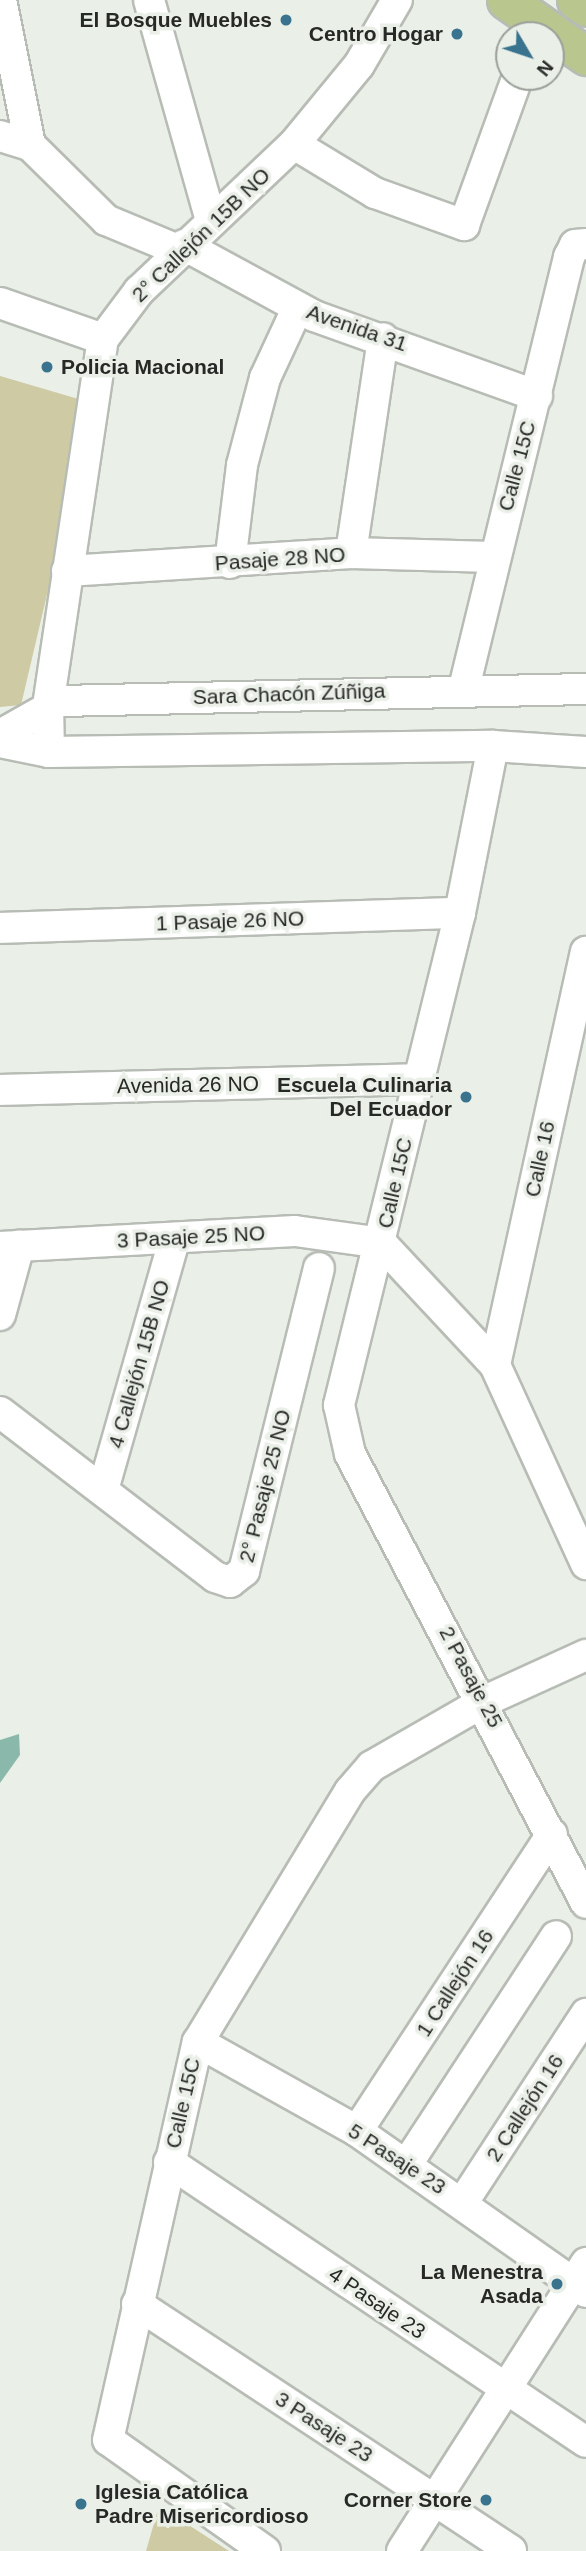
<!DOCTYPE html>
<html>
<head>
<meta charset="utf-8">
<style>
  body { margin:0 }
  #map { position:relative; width:586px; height:2551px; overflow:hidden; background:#eaefe8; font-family:Helvetica,sans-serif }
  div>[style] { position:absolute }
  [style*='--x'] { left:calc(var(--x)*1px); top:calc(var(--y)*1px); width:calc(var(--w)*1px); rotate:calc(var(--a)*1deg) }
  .green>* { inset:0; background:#cdcaa4 }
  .water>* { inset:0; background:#8ab9ac }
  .roads { filter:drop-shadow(2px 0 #b7bcb5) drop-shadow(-2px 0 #b7bcb5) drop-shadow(0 2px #b7bcb5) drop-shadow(0 -2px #b7bcb5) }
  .minor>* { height:30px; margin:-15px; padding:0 15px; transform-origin:15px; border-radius:15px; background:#fff }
  .major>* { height:37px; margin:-18.5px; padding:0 18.5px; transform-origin:18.5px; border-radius:18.5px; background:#b9c78e }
  .dots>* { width:19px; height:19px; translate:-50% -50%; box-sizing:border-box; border:4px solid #eaefe8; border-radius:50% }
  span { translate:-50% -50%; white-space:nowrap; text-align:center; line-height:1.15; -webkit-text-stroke:7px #eaefe8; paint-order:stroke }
  .poi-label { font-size:21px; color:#272927; font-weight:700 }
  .right { translate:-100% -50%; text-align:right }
  .left { translate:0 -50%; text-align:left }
  .street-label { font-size:21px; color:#272927 }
  .north { position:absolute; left:495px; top:21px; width:70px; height:70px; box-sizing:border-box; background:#eaefe8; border:2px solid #9ca09b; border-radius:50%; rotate:129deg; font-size:19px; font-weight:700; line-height:28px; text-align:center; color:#272927 }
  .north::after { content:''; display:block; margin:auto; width:24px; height:32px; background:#3a738d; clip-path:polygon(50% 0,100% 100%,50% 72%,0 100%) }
</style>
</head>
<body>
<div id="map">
  <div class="green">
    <i style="clip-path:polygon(0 376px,92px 403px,21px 705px,0 707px)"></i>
    <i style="clip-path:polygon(159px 2506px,229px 2551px,146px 2551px)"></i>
  </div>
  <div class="water">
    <i style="clip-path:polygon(19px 1734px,20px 1755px,0 1783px,0 1740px)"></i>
  </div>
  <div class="roads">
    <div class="minor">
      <i style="--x:1;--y:0;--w:148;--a:78.7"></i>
      <i style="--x:30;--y:145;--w:107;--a:44.6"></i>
      <i style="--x:106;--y:220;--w:78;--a:22.6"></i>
      <i style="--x:149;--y:0;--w:230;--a:74.3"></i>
      <i style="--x:0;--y:136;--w:31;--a:17"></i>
      <i style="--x:294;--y:144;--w:95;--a:31.2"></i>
      <i style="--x:375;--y:193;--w:95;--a:19.8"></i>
      <i style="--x:464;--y:225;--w:150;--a:-70.1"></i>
      <i style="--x:184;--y:245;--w:148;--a:28.6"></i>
      <i style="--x:314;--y:316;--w:237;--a:19.7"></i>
      <i style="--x:0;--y:303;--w:109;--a:19.3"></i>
      <i style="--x:351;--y:553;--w:217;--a:-81.5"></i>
      <i style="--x:230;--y:563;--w:99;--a:-83"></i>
      <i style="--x:242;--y:465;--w:90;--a:-75.2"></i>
      <i style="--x:265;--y:378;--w:78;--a:-65.1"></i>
      <i style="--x:67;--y:571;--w:285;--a:-3.6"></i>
      <i style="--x:351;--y:553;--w:142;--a:1.6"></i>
      <i style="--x:464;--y:688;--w:444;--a:-76.3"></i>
      <i style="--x:569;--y:257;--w:13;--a:-63"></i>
      <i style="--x:575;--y:245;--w:11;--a:-5"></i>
      <i style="--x:0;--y:735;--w:69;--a:-29.5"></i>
      <i style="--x:60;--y:701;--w:526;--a:-1.31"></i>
      <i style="--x:0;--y:742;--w:50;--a:11.5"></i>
      <i style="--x:49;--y:752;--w:444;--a:-0.8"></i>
      <i style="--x:493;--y:746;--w:93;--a:3.7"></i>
      <i style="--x:493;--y:746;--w:170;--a:101.2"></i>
      <i style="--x:460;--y:913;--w:507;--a:103.82"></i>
      <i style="--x:339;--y:1405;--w:50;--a:77.3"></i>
      <i style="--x:350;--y:1454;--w:507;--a:62.27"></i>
      <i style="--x:49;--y:752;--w:46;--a:-91.2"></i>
      <i style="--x:48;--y:706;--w:371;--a:-81.5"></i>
      <i style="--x:103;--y:339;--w:60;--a:-53.1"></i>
      <i style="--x:139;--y:291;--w:214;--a:-43.5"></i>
      <i style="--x:294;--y:144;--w:102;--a:-50.6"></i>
      <i style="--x:359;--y:65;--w:75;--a:-59.7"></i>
      <i style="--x:0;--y:928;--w:460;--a:-1.9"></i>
      <i style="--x:0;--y:1090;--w:419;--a:-1.5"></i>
      <i style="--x:0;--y:1247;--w:295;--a:-3.1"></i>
      <i style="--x:295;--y:1231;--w:87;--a:7.9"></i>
      <i style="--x:381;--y:1243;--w:167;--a:46.9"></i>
      <i style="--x:495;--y:1365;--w:219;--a:65.4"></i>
      <i style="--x:0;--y:1315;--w:72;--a:-74.6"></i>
      <i style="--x:495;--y:1365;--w:423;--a:-77.6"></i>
      <i style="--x:0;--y:1412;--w:271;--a:37.5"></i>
      <i style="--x:215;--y:1577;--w:16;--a:18"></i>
      <i style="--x:230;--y:1582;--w:18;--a:-38"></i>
      <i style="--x:244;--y:1571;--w:312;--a:-76.1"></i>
      <i style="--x:103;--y:1490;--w:262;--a:-74.1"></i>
      <i style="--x:198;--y:2042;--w:182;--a:29.2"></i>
      <i style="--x:357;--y:2131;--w:280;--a:35.1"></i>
      <i style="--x:357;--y:2131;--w:355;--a:-56.7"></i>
      <i style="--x:169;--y:2162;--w:502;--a:33.88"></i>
      <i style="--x:407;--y:2164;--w:272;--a:-56.8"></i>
      <i style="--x:463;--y:2202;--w:225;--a:-56.8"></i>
      <i style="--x:137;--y:2304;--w:448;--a:33.4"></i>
      <i style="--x:265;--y:2551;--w:192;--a:-144.7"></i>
      <i style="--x:108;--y:2440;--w:408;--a:-77.3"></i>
      <i style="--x:198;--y:2042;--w:293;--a:-58.8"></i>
      <i style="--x:350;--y:1791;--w:33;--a:-49"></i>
      <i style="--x:372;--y:1766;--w:130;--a:-29.9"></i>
      <i style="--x:485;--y:1701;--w:111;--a:-24.5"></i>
      <i style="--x:402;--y:2551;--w:342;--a:-57.4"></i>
    </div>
    <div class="major">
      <i style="--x:506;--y:0;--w:98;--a:35"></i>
      <i style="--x:576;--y:0;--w:12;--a:35"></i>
    </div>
  </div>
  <div class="dots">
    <i style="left:286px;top:20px;background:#3a738d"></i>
    <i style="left:457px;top:34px;background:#3a738d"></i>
    <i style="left:47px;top:367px;background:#3a738d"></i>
    <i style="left:466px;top:1097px;background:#3a738d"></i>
    <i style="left:557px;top:2284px;background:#3a738d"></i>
    <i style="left:486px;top:2500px;background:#3a738d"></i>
    <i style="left:81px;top:2504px;background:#3a738d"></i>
  </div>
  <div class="poi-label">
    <span class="right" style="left:272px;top:20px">El Bosque Muebles</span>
    <span class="right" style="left:443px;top:34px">Centro Hogar</span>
    <span class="left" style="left:61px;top:367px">Policia Macional</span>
    <span class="right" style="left:452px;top:1097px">Escuela Culinaria<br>Del Ecuador</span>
    <span class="right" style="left:543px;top:2284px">La Menestra<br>Asada</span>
    <span class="left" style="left:95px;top:2504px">Iglesia Católica<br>Padre Misericordioso</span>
    <span class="right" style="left:472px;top:2500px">Corner Store</span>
  </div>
  <div class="street-label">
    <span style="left:201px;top:235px;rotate:-44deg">2° Callejón 15B NO</span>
    <span style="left:357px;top:328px;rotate:19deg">Avenida 31</span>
    <span style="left:517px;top:466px;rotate:-75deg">Calle 15C</span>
    <span style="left:280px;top:559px;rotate:-4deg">Pasaje 28 NO</span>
    <span style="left:289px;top:694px;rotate:-2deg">Sara Chacón Zúñiga</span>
    <span style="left:230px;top:921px;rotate:-2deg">1 Pasaje 26 NO</span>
    <span style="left:188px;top:1085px;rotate:-1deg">Avenida 26 NO</span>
    <span style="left:540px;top:1159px;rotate:-78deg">Calle 16</span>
    <span style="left:395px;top:1183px;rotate:-77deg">Calle 15C</span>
    <span style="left:191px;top:1237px;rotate:-3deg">3 Pasaje 25 NO</span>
    <span style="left:139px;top:1364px;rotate:-74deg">4 Callejón 15B NO</span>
    <span style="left:265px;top:1486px;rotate:-76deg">2° Pasaje 25 NO</span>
    <span style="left:471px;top:1677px;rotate:62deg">2 Pasaje 25</span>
    <span style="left:455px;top:1983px;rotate:-57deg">1 Callejón 16</span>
    <span style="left:183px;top:2103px;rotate:-77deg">Calle 15C</span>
    <span style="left:525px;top:2108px;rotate:-57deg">2 Callejón 16</span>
    <span style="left:397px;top:2159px;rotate:33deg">5 Pasaje 23</span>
    <span style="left:377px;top:2303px;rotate:34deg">4 Pasaje 23</span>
    <span style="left:324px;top:2427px;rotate:33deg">3 Pasaje 23</span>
  </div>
  <div class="north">N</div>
</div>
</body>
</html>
